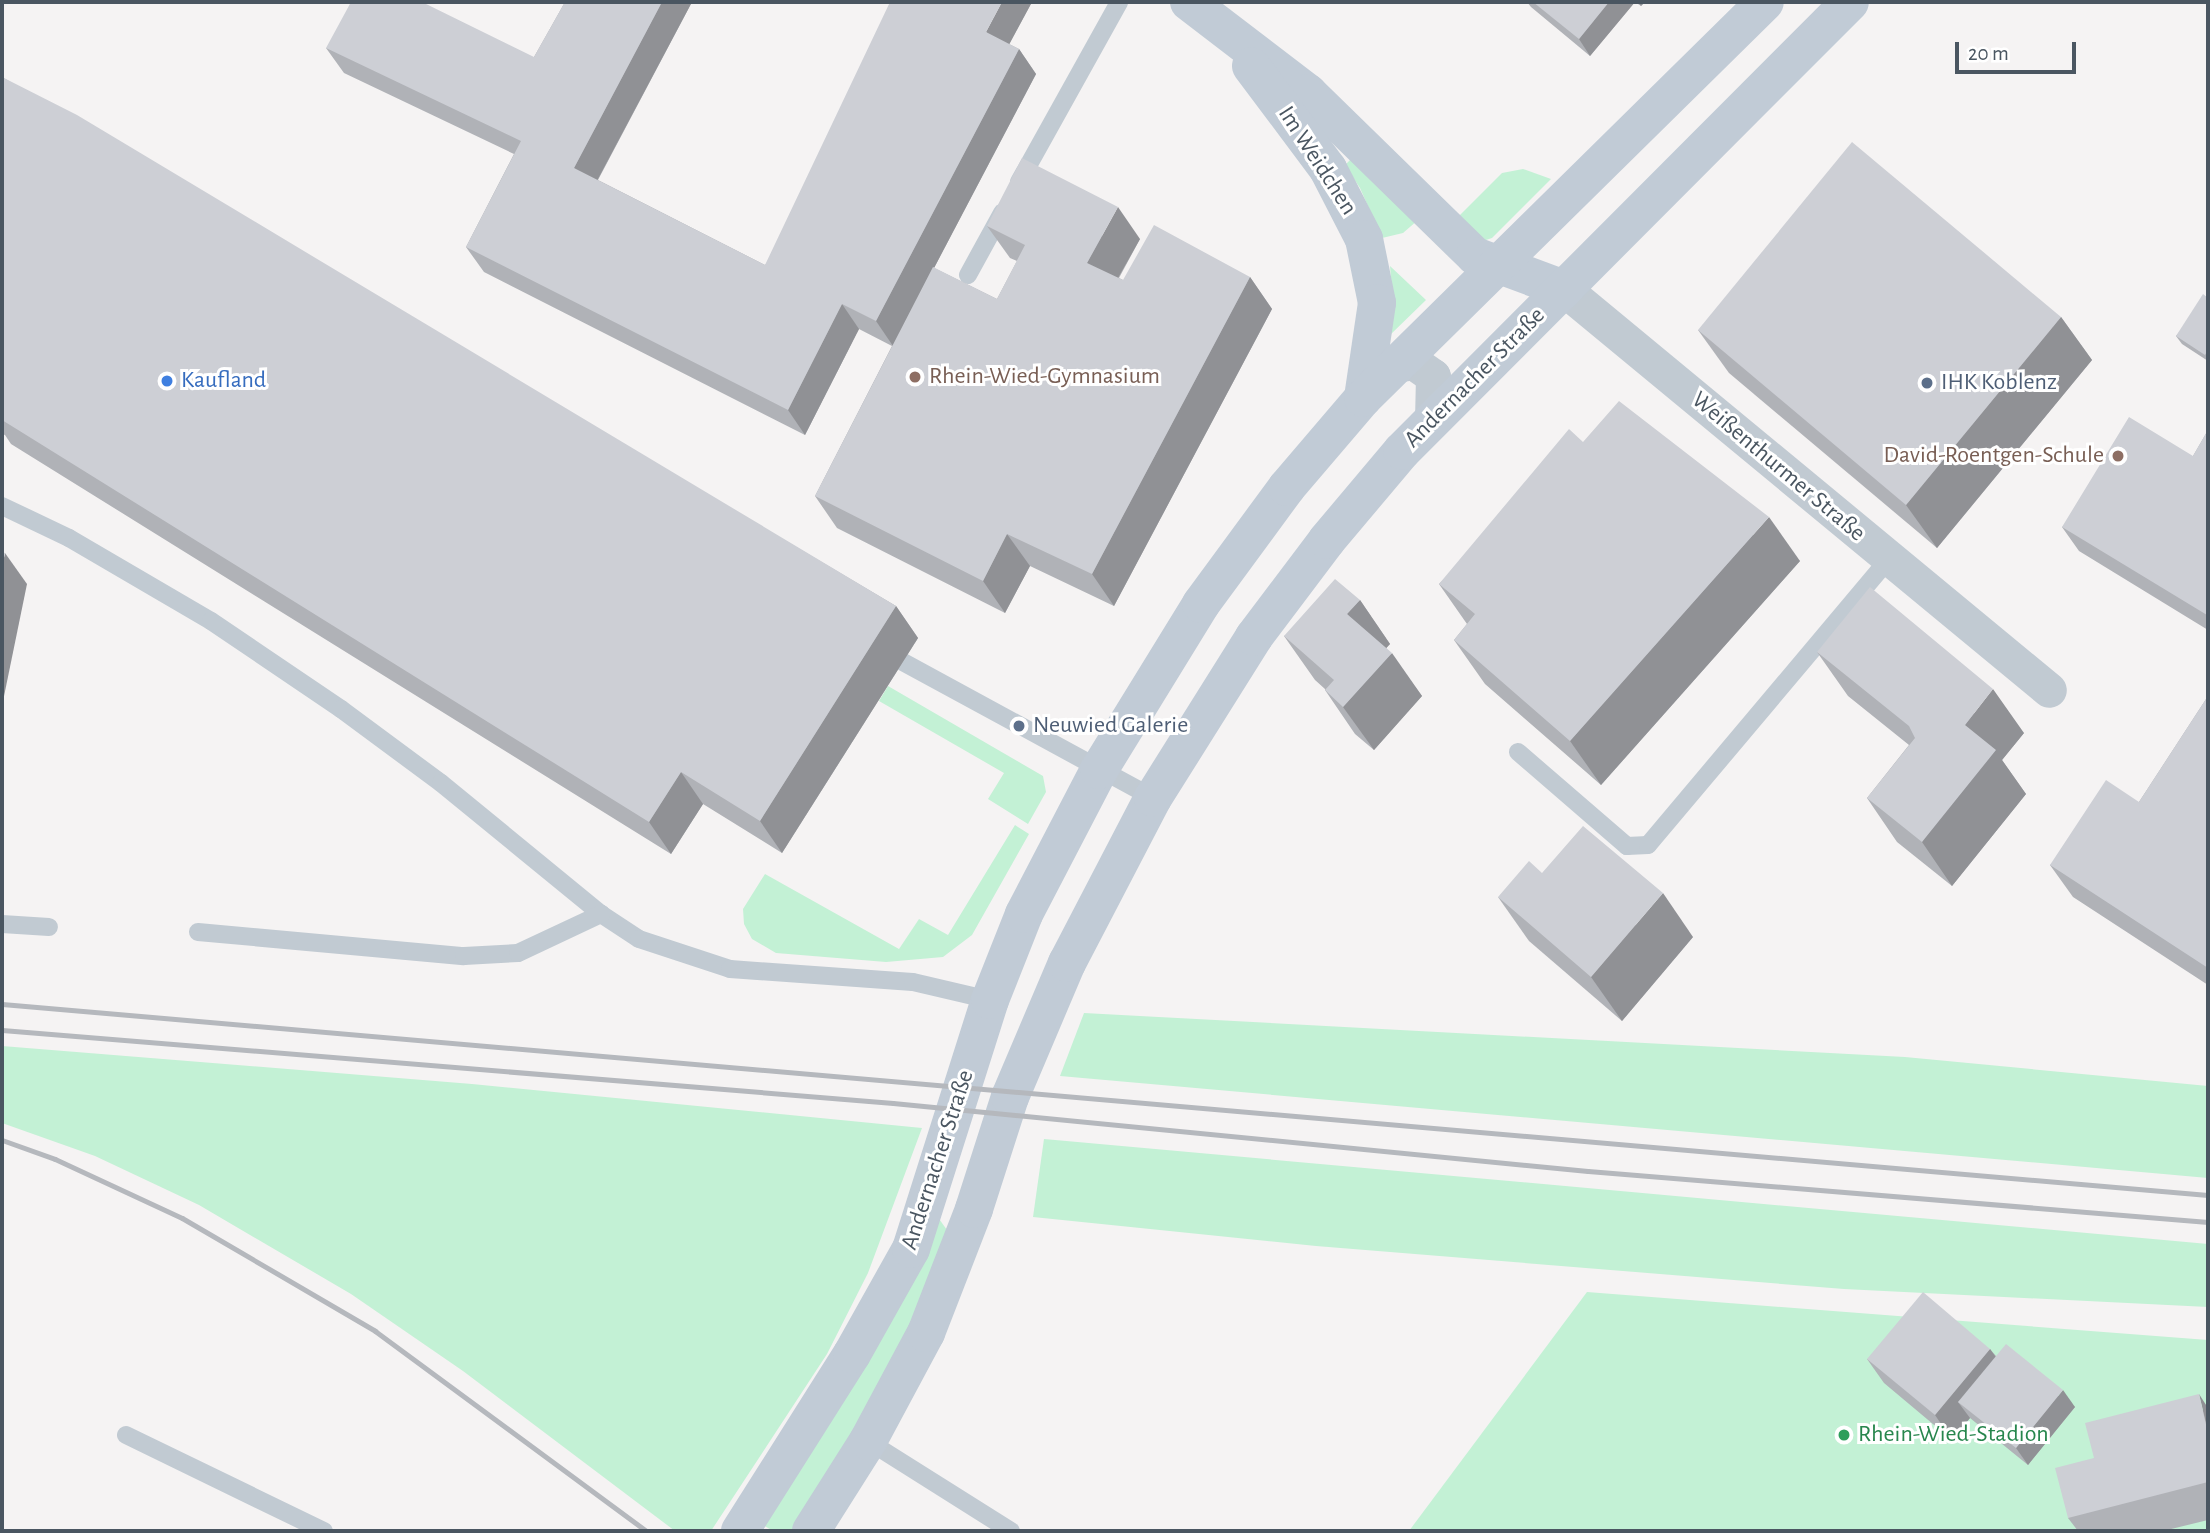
<!DOCTYPE html>
<html>
<head>
<meta charset="utf-8">
<style>
  body { margin:0 }
  #map { position:relative; width:2210px; height:1533px; overflow:hidden; background:#f5f3f3; font-family:"Alegreya Sans",sans-serif }
  div>[style] { position:absolute }
  [style*='--x'] { left:calc(var(--x)*1px); top:calc(var(--y)*1px); width:calc(var(--w)*1px); rotate:calc(var(--a)*1deg) }
  .green>* { inset:0; background:#c3f1d5 }
  .lane>* { height:18px; margin:-9px; padding:0 9px; transform-origin:9px; border-radius:9px; background:#c1cad2 }
  .street>* { height:35px; margin:-17.5px; padding:0 17.5px; transform-origin:17.5px; border-radius:17.5px; background:#c1cad2 }
  .secondary>* { height:38px; margin:-19px; padding:0 19px; transform-origin:19px; border-radius:19px; background:#c1cbd6 }
  .rail>* { height:5px; margin:-2.5px; padding:0 2.5px; transform-origin:2.5px; border-radius:2.5px; background:#b5b8bd }
  .wall>* { inset:0; background:#b0b2b7 }
  .shaded-wall>* { inset:0; background:#909195 }
  .building>* { inset:0; background:#cdcfd5 }
  .dots>* { width:19px; height:19px; translate:-50% -50%; box-sizing:border-box; border:4px solid #fff; border-radius:50% }
  span { translate:-50% -50%; white-space:nowrap; text-align:center; line-height:1.15; -webkit-text-stroke:6px #fff; paint-order:stroke }
  .street-label { font-size:24px; color:#4a5661 }
  .education-label { font-size:24px; color:#785e54 }
  .left { translate:0 -50%; text-align:left }
  .right { translate:-100% -50%; text-align:right }
  .shop-label { font-size:24px; color:#366cbe }
  .service-label { font-size:24px; color:#4e5e75 }
  .leisure-label { font-size:24px; color:#27864d }
  .frame { position:absolute; inset:0; border:4px solid #4a5661; pointer-events:none }
  .scale { position:absolute; left:1955px; top:42px; width:121px; height:32px; box-sizing:border-box; border:4px solid #4a5661; border-top:0; padding-left:9px; font-size:21px; line-height:24px; white-space:nowrap; color:#4a5661; -webkit-text-stroke:5px #fff; paint-order:stroke }
</style>
</head>
<body>
<div id="map">
  <div class="green">
    <i style="clip-path:polygon(1354px 156px,1418px 220px,1403px 233px,1382px 238px,1360px 188px,1345px 165px)"></i>
    <i style="clip-path:polygon(1523px 169px,1551px 179px,1492px 238px,1483px 241px,1453px 222px,1502px 173px)"></i>
    <i style="clip-path:polygon(1390px 266px,1426px 300px,1389px 336px,1392px 289px)"></i>
    <i style="clip-path:polygon(888px 686px,1043px 776px,1046px 792px,1028px 824px,988px 799px,1004px 773px,879px 701px)"></i>
    <i style="clip-path:polygon(1015px 825px,1029px 834px,972px 935px,943px 957px,886px 962px,776px 953px,752px 939px,744px 924px,743px 909px,765px 874px,899px 949px,919px 919px,948px 935px)"></i>
    <i style="clip-path:polygon(1084px 1013px,1905px 1057px,2208px 1086px,2208px 1178px,1060px 1076px)"></i>
    <i style="clip-path:polygon(2px 1046px,472px 1084px,922px 1128px,868px 1273px,827px 1354px,711px 1531px,675px 1531px,463px 1371px,351px 1294px,199px 1205px,95px 1156px,2px 1123px)"></i>
    <i style="clip-path:polygon(1044px 1139px,2208px 1244px,2208px 1307px,1844px 1289px,1316px 1246px,1033px 1217px)"></i>
    <i style="clip-path:polygon(937px 1216px,947px 1230px,907px 1341px,798px 1531px,773px 1531px,763px 1525px)"></i>
    <i style="clip-path:polygon(1587px 1292px,2208px 1340px,2208px 1531px,1409px 1531px)"></i>
  </div>
  <div class="lane">
    <i style="--x:1019;--y:182;--w:206;--a:-60.9"></i>
    <i style="--x:968;--y:275;--w:71;--a:-61.3"></i>
    <i style="--x:2;--y:506;--w:74;--a:25.5"></i>
    <i style="--x:69;--y:538;--w:164;--a:30.3"></i>
    <i style="--x:211;--y:621;--w:157;--a:34.1"></i>
    <i style="--x:341;--y:709;--w:124;--a:36.5"></i>
    <i style="--x:441;--y:783;--w:207;--a:39.3"></i>
    <i style="--x:601;--y:914;--w:45;--a:33.3"></i>
    <i style="--x:639;--y:939;--w:96;--a:18.2"></i>
    <i style="--x:730;--y:969;--w:183;--a:4.1"></i>
    <i style="--x:913;--y:982;--w:79;--a:13.2"></i>
    <i style="--x:903;--y:662;--w:285;--a:28.5"></i>
    <i style="--x:1518;--y:752;--w:144;--a:40.8"></i>
    <i style="--x:1627;--y:846;--w:21;--a:-3"></i>
    <i style="--x:1648;--y:845;--w:374;--a:-49.9"></i>
    <i style="--x:2;--y:924;--w:47;--a:3.7"></i>
    <i style="--x:198;--y:932;--w:267;--a:5.2"></i>
    <i style="--x:464;--y:956;--w:54;--a:-3.2"></i>
    <i style="--x:518;--y:953;--w:92;--a:-25.2"></i>
    <i style="--x:126;--y:1435;--w:220;--a:25.9"></i>
    <i style="--x:868;--y:1441;--w:169;--a:32.2"></i>
  </div>
  <div class="street">
    <i style="--x:1564;--y:289;--w:629;--a:39.58"></i>
    <i style="--x:1396;--y:365;--w:17;--a:-10"></i>
    <i style="--x:1413;--y:362;--w:24;--a:35"></i>
    <i style="--x:1433;--y:376;--w:44;--a:91.3"></i>
  </div>
  <div class="secondary">
    <i style="--x:1189;--y:2;--w:150;--a:37.4"></i>
    <i style="--x:1308;--y:93;--w:233;--a:44.3"></i>
    <i style="--x:1475;--y:256;--w:95;--a:20.3"></i>
    <i style="--x:1251;--y:66;--w:129;--a:53.2"></i>
    <i style="--x:1328;--y:169;--w:79;--a:62.8"></i>
    <i style="--x:1364;--y:239;--w:65;--a:78.5"></i>
    <i style="--x:1377;--y:303;--w:96;--a:98.4"></i>
    <i style="--x:740;--y:1531;--w:209;--a:-57.7"></i>
    <i style="--x:852;--y:1354;--w:120;--a:-60.7"></i>
    <i style="--x:911;--y:1249;--w:261;--a:-72.4"></i>
    <i style="--x:990;--y:1000;--w:92;--a:-68.4"></i>
    <i style="--x:1024;--y:914;--w:162;--a:-62.5"></i>
    <i style="--x:1099;--y:770;--w:195;--a:-58.4"></i>
    <i style="--x:1201;--y:604;--w:145;--a:-53.7"></i>
    <i style="--x:1287;--y:487;--w:117;--a:-49.5"></i>
    <i style="--x:1363;--y:398;--w:564;--a:-44.57"></i>
    <i style="--x:811;--y:1531;--w:107;--a:-57.7"></i>
    <i style="--x:868;--y:1441;--w:123;--a:-61.8"></i>
    <i style="--x:926;--y:1333;--w:133;--a:-68.8"></i>
    <i style="--x:974;--y:1209;--w:118;--a:-72.2"></i>
    <i style="--x:1010;--y:1097;--w:146;--a:-67"></i>
    <i style="--x:1067;--y:963;--w:186;--a:-62.5"></i>
    <i style="--x:1153;--y:798;--w:190;--a:-57.9"></i>
    <i style="--x:1254;--y:637;--w:121;--a:-53"></i>
    <i style="--x:1327;--y:540;--w:116;--a:-49.9"></i>
    <i style="--x:1402;--y:451;--w:634;--a:-45.06"></i>
  </div>
  <div class="rail">
    <i style="--x:2;--y:1004;--w:2214;--a:4.95"></i>
    <i style="--x:2;--y:1030;--w:894;--a:4.68"></i>
    <i style="--x:893;--y:1103;--w:698;--a:5.59"></i>
    <i style="--x:1588;--y:1171;--w:622;--a:4.7"></i>
    <i style="--x:2;--y:1140;--w:56;--a:19.7"></i>
    <i style="--x:55;--y:1159;--w:140;--a:24.9"></i>
    <i style="--x:182;--y:1218;--w:224;--a:30.3"></i>
    <i style="--x:375;--y:1331;--w:337;--a:36.4"></i>
  </div>
  <div class="wall">
    <i style="clip-path:polygon(565px 2px,692px 2px,598px 180px,765px 265px,1032px 2px,1009px 44px,1019px 49px,1036px 74px,934px 268px,997px 299px,1017px 261px,1010px 258px,987px 226px,1140px 239px,1119px 278px,1123px 280px,1250px 277px,1272px 309px,1114px 606px,1030px 566px,1005px 613px,837px 528px,815px 496px,892px 346px,859px 329px,805px 435px,484px 272px,466px 247px,514px 154px,344px 73px,326px 48px,534px 57px)"></i>
    <i style="clip-path:polygon(1527px 2px,1645px 2px,1641px 6px,1635px 2px,1590px 56px,1531px 7px)"></i>
    <i style="clip-path:polygon(2px 77px,896px 606px,918px 638px,782px 853px,703px 804px,671px 854px,11px 444px,5px 435px,2px 434px)"></i>
    <i style="clip-path:polygon(2208px 298px,2208px 361px,2182px 344px,2176px 336px)"></i>
    <i style="clip-path:polygon(2061px 317px,2092px 360px,1937px 548px,1729px 373px,1698px 330px)"></i>
    <i style="clip-path:polygon(2208px 430px,2208px 630px,2079px 551px,2062px 527px,2193px 456px)"></i>
    <i style="clip-path:polygon(1583px 442px,1800px 561px,1601px 785px,1485px 684px,1454px 640px,1467px 624px,1439px 584px)"></i>
    <i style="clip-path:polygon(1360px 600px,1390px 644px,1386px 648px,1422px 696px,1374px 750px,1355px 734px,1325px 690px,1325px 689px,1315px 680px,1284px 636px)"></i>
    <i style="clip-path:polygon(1817px 652px,2024px 733px,2002px 760px,2026px 794px,1952px 886px,1897px 842px,1867px 798px,1909px 745px,1848px 696px)"></i>
    <i style="clip-path:polygon(2208px 696px,2208px 985px,2073px 897px,2050px 865px,2139px 802px)"></i>
    <i style="clip-path:polygon(1498px 897px,1693px 937px,1622px 1021px,1529px 941px)"></i>
    <i style="clip-path:polygon(1990px 1349px,1996px 1356px,2075px 1407px,2028px 1465px,1970px 1418px,1952px 1440px,1884px 1383px,1867px 1359px)"></i>
    <i style="clip-path:polygon(2208px 1408px,2208px 1520px,2163px 1531px,2078px 1531px,2068px 1518px,2094px 1458px)"></i>
  </div>
  <div class="shaded-wall">
    <i style="clip-path:polygon(662px 2px,692px 2px,591px 192px,574px 168px)"></i>
    <i style="clip-path:polygon(1002px 2px,1032px 2px,1003px 56px,986px 32px)"></i>
    <i style="clip-path:polygon(1609px 2px,1635px 2px,1590px 56px,1579px 39px)"></i>
    <i style="clip-path:polygon(1638px 2px,1645px 2px,1641px 6px)"></i>
    <i style="clip-path:polygon(1019px 49px,1036px 74px,893px 346px,876px 321px)"></i>
    <i style="clip-path:polygon(1118px 207px,1140px 239px,1109px 294px,1087px 263px)"></i>
    <i style="clip-path:polygon(1250px 277px,1272px 309px,1114px 606px,1092px 574px)"></i>
    <i style="clip-path:polygon(842px 304px,859px 329px,805px 435px,788px 410px)"></i>
    <i style="clip-path:polygon(2061px 317px,2092px 360px,1937px 548px,1906px 505px)"></i>
    <i style="clip-path:polygon(1769px 517px,1800px 561px,1601px 785px,1570px 741px)"></i>
    <i style="clip-path:polygon(1007px 534px,1030px 566px,1005px 613px,983px 581px)"></i>
    <i style="clip-path:polygon(5px 553px,27px 584px,2px 706px,2px 567px)"></i>
    <i style="clip-path:polygon(1360px 600px,1390px 644px,1378px 657px,1347px 614px)"></i>
    <i style="clip-path:polygon(896px 606px,918px 638px,782px 853px,760px 821px)"></i>
    <i style="clip-path:polygon(1392px 653px,1422px 696px,1374px 750px,1343px 707px)"></i>
    <i style="clip-path:polygon(1993px 689px,2024px 733px,2002px 760px,2026px 794px,1952px 886px,1922px 842px,1965px 725px)"></i>
    <i style="clip-path:polygon(681px 772px,703px 804px,671px 854px,649px 822px)"></i>
    <i style="clip-path:polygon(1663px 893px,1693px 937px,1622px 1021px,1591px 977px)"></i>
    <i style="clip-path:polygon(1990px 1349px,2008px 1374px,1958px 1402px,1970px 1418px,1952px 1440px,1935px 1415px)"></i>
    <i style="clip-path:polygon(2063px 1390px,2075px 1407px,2028px 1465px,2016px 1448px)"></i>
    <i style="clip-path:polygon(2199px 1394px,2208px 1408px,2208px 1431px)"></i>
  </div>
  <div class="building">
    <i style="clip-path:polygon(351px 2px,422px 2px,534px 57px,565px 2px,662px 2px,574px 168px,765px 265px,890px 2px,1002px 2px,986px 32px,1019px 49px,876px 321px,842px 304px,788px 410px,466px 247px,521px 141px,326px 48px)"></i>
    <i style="clip-path:polygon(1533px 2px,1609px 2px,1579px 39px)"></i>
    <i style="clip-path:polygon(2px 77px,77px 115px,896px 606px,760px 821px,681px 772px,649px 822px,2px 420px)"></i>
    <i style="clip-path:polygon(1852px 142px,2061px 317px,1906px 505px,1698px 330px)"></i>
    <i style="clip-path:polygon(1022px 158px,1118px 207px,1087px 263px,1123px 280px,1154px 225px,1250px 277px,1092px 574px,1007px 534px,983px 581px,815px 496px,933px 267px,997px 299px,1025px 245px,987px 226px)"></i>
    <i style="clip-path:polygon(2203px 294px,2208px 298px,2208px 350px,2205px 355px,2176px 336px)"></i>
    <i style="clip-path:polygon(1619px 401px,1769px 517px,1570px 741px,1454px 640px,1475px 614px,1439px 584px,1569px 429px,1583px 442px)"></i>
    <i style="clip-path:polygon(2129px 417px,2193px 456px,2208px 430px,2208px 612px,2207px 615px,2062px 527px)"></i>
    <i style="clip-path:polygon(2px 552px,5px 553px,2px 567px)"></i>
    <i style="clip-path:polygon(1335px 579px,1360px 600px,1347px 614px,1392px 653px,1343px 707px,1325px 690px,1334px 680px,1284px 636px)"></i>
    <i style="clip-path:polygon(1870px 587px,1993px 689px,1965px 725px,1996px 750px,1922px 842px,1867px 798px,1915px 738px,1909px 726px,1817px 652px)"></i>
    <i style="clip-path:polygon(2208px 696px,2208px 968px,2050px 865px,2106px 780px,2139px 802px)"></i>
    <i style="clip-path:polygon(1583px 826px,1663px 893px,1591px 977px,1498px 897px,1529px 861px,1542px 873px)"></i>
    <i style="clip-path:polygon(1923px 1292px,1990px 1349px,1935px 1415px,1867px 1359px)"></i>
    <i style="clip-path:polygon(2006px 1344px,2063px 1390px,2016px 1448px,1958px 1402px)"></i>
    <i style="clip-path:polygon(2199px 1394px,2207px 1429px,2208px 1429px,2208px 1482px,2068px 1518px,2055px 1468px,2094px 1458px,2085px 1423px)"></i>
  </div>
  <div class="dots">
    <i style="left:915px;top:377px;background:#8d6e63"></i>
    <i style="left:167px;top:381px;background:#3f7fe0"></i>
    <i style="left:1927px;top:383px;background:#5c6f8a"></i>
    <i style="left:2118px;top:456px;background:#8d6e63"></i>
    <i style="left:1019px;top:726px;background:#5c6f8a"></i>
    <i style="left:1844px;top:1435px;background:#2e9e5b"></i>
  </div>
  <div class="street-label">
    <span style="left:1317px;top:161px;rotate:57deg">Im Weidchen</span>
    <span style="left:1475px;top:378px;rotate:-45deg">Andernacher Straße</span>
    <span style="left:1778px;top:467px;rotate:40deg">Weißenthurmer Straße</span>
    <span style="left:938px;top:1160px;rotate:-72deg">Andernacher Straße</span>
  </div>
  <div class="education-label">
    <span class="left" style="left:929px;top:377px">Rhein-Wied-Gymnasium</span>
    <span class="right" style="left:2104px;top:456px">David-Roentgen-Schule</span>
  </div>
  <div class="shop-label">
    <span class="left" style="left:181px;top:381px">Kaufland</span>
  </div>
  <div class="service-label">
    <span class="left" style="left:1941px;top:383px">IHK Koblenz</span>
    <span class="left" style="left:1033px;top:726px">Neuwied Galerie</span>
  </div>
  <div class="leisure-label">
    <span class="left" style="left:1858px;top:1435px">Rhein-Wied-Stadion</span>
  </div>
  <div class="frame"></div>
  <div class="scale">20 m</div>
</div>
</body>
</html>
